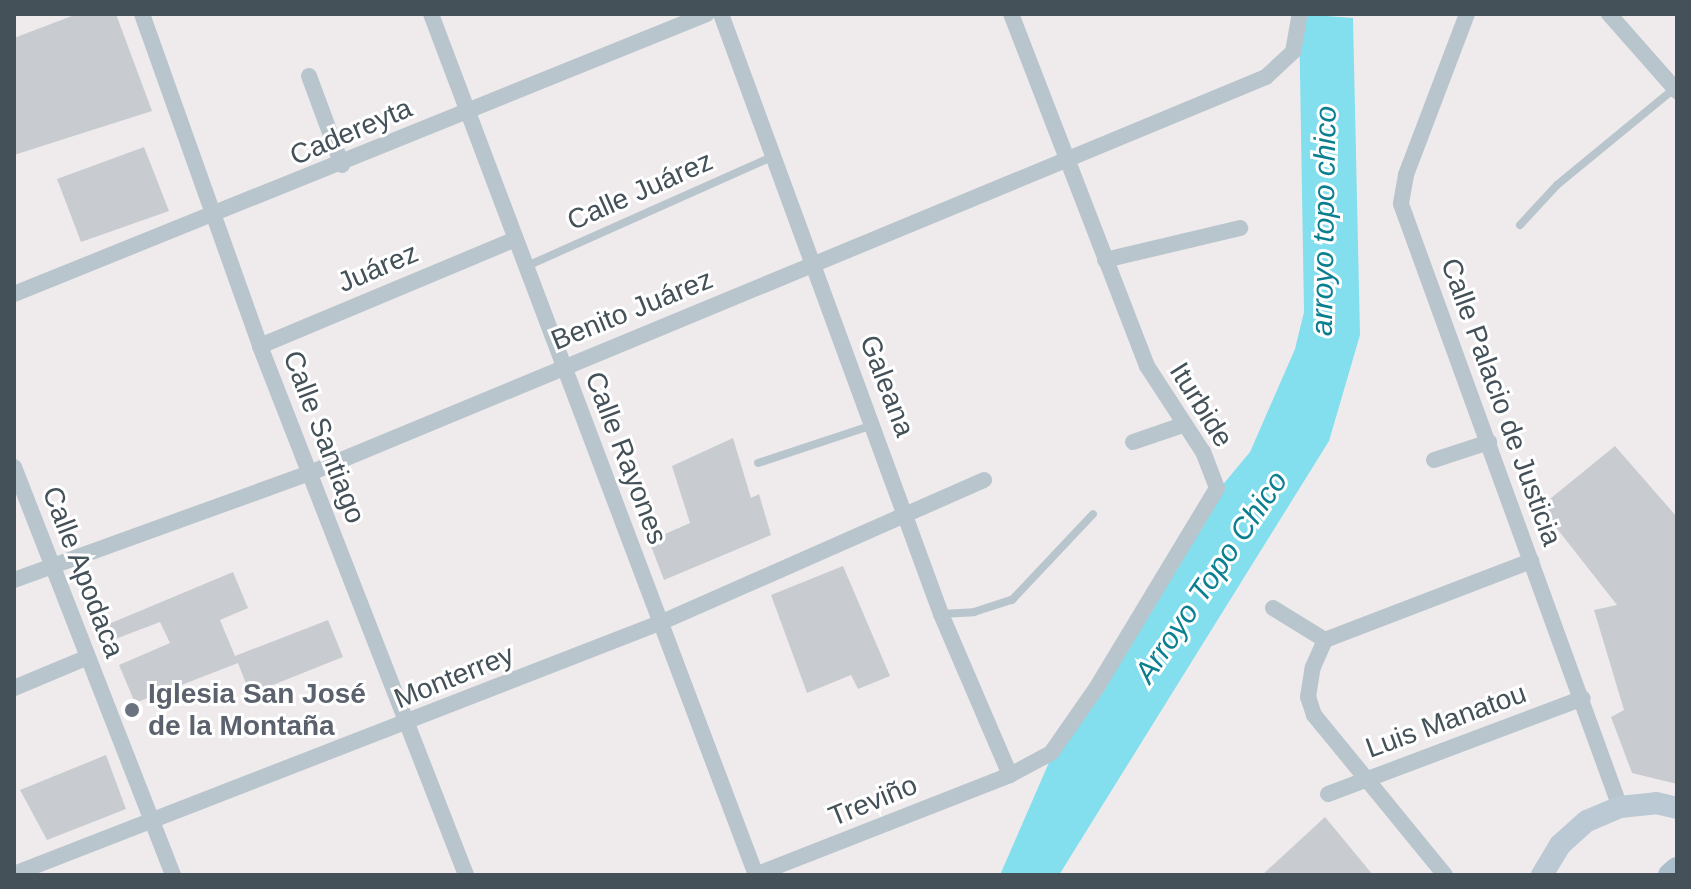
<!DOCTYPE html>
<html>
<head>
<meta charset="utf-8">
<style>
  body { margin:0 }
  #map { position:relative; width:1691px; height:889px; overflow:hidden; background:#efebec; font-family:Arial,sans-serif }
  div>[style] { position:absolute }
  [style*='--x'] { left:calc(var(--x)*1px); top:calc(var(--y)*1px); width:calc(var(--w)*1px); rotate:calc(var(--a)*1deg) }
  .water>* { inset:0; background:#83dfed }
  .building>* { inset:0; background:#c8ccd1 }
  .lane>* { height:8px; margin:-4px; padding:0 4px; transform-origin:4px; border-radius:4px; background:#b9c5cc }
  .street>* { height:16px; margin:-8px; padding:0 8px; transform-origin:8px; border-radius:8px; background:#b9c5cc }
  .secondary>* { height:22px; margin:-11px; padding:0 11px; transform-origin:11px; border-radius:11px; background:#bbc9d4 }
  .primary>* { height:24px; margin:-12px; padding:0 12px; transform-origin:12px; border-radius:12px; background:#aabecc }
  .dots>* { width:22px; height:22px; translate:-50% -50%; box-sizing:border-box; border:4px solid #fff; border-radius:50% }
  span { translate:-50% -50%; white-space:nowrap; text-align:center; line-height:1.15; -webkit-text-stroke:6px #fff; paint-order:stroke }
  .street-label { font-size:28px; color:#445159 }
  .worship-label { font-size:28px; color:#5b616d; font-weight:700 }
  .left { translate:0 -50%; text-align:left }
  .water-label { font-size:30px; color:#0a7f90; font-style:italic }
  .frame { position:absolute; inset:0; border:16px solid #445159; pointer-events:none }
</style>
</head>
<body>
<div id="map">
  <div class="water">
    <i style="clip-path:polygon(1299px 14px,1353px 18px,1360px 335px,1329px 441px,1059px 875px,1000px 875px,1054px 751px,1210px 500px,1250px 452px,1295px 349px,1304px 312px)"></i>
  </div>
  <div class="building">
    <i style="clip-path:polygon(77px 14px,116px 14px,152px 111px,14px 155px,14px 38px)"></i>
    <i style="clip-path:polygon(144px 147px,169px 211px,81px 242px,57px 179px)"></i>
    <i style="clip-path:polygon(733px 438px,751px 498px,759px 494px,771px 535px,664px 580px,649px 541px,690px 523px,672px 466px)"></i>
    <i style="clip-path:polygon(1615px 446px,1677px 517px,1677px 784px,1632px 773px,1611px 717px,1624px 710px,1594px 610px,1617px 605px,1540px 507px)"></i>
    <i style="clip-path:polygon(843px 566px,890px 676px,858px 689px,851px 675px,807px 693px,771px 595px)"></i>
    <i style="clip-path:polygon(233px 572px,248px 608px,220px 620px,235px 656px,328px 620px,343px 657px,250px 694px,238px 663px,135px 703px,119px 665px,170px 643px,160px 622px,110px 641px,104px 626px)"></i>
    <i style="clip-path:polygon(106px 755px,126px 809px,47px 840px,20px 790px)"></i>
    <i style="clip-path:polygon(1325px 817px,1373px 875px,1262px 875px)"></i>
  </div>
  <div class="lane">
    <i style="--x:1520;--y:225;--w:54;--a:-47.2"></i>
    <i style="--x:1557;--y:185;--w:151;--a:-39.4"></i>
    <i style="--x:527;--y:266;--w:268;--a:-24"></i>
    <i style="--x:758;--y:463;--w:121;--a:-18.3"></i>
    <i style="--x:941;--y:614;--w:33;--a:-3"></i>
    <i style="--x:974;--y:612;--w:40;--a:-18"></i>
    <i style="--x:1012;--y:600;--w:118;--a:-46.7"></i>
  </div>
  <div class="street">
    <i style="--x:142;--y:14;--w:352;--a:70.4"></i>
    <i style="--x:260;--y:346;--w:568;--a:68.72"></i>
    <i style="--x:431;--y:14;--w:920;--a:69.32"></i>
    <i style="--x:721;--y:14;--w:639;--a:69.86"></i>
    <i style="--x:941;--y:614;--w:175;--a:66.8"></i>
    <i style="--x:1467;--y:14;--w:172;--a:110.8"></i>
    <i style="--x:1406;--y:175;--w:29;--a:100"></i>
    <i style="--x:1401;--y:204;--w:642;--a:70.04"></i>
    <i style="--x:1609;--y:14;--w:103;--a:48.6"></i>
    <i style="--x:309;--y:76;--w:95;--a:69.7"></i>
    <i style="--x:1105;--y:260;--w:139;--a:-13.3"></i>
    <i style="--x:14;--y:294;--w:747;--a:-22"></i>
    <i style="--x:260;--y:346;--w:277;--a:-22.7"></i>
    <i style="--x:1133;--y:442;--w:53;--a:-18.8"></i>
    <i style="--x:1434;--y:460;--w:58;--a:-18.1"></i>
    <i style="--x:14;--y:467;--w:438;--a:68.7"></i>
    <i style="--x:14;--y:580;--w:315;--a:-19.9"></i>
    <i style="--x:310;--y:473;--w:1035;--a:-22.5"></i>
    <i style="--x:1266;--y:77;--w:37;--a:-43"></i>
    <i style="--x:1293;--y:52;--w:39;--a:-80"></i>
    <i style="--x:1273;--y:608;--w:61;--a:31.6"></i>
    <i style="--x:14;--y:688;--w:80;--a:-22.7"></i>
    <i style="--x:1328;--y:794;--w:272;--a:-20.6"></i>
    <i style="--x:14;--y:874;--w:695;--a:-21.25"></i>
    <i style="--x:662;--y:622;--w:352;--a:-23.8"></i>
    <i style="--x:755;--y:875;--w:274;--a:-21.4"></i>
    <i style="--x:1010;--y:775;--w:47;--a:-28.2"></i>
    <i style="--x:1051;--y:753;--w:80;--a:-55.1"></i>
    <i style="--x:1097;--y:687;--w:232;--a:-58.9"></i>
    <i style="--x:1217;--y:488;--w:39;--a:-111"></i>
    <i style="--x:1203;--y:452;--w:103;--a:-123.1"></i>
    <i style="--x:1147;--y:366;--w:377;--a:-111.1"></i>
    <i style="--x:1445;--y:875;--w:207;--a:-129.3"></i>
    <i style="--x:1314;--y:715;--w:19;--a:-108"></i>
    <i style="--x:1308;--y:697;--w:30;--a:-81"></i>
    <i style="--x:1313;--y:667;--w:30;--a:-66"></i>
    <i style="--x:1325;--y:640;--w:221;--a:-21"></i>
  </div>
  <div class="secondary">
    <i style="--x:1542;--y:875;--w:35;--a:-59"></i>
    <i style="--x:1560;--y:845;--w:36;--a:-42"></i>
    <i style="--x:1587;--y:821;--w:36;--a:-23"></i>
    <i style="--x:1620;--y:807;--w:36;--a:-6"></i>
    <i style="--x:1656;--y:803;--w:22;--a:13"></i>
  </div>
  <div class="primary">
    <i style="--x:1670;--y:875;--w:9;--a:-41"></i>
  </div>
  <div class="dots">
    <i style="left:132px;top:710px;background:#6b7280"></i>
  </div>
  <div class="street-label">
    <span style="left:351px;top:132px;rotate:-23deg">Cadereyta</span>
    <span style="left:640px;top:191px;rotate:-24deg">Calle Juárez</span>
    <span style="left:378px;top:268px;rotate:-23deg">Juárez</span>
    <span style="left:632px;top:310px;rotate:-22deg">Benito Juárez</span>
    <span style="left:887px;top:386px;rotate:69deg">Galeana</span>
    <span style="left:1501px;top:402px;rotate:70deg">Calle Palacio de Justicia</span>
    <span style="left:1201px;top:405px;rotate:58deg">Iturbide</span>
    <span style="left:324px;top:437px;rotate:69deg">Calle Santiago</span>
    <span style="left:626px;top:458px;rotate:69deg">Calle Rayones</span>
    <span style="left:83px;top:572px;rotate:69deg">Calle Apodaca</span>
    <span style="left:454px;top:677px;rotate:-22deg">Monterrey</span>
    <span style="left:1446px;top:721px;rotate:-20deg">Luis Manatou</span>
    <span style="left:873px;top:801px;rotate:-22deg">Treviño</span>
  </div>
  <div class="worship-label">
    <span class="left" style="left:148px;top:710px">Iglesia San José<br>de la Montaña</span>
  </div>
  <div class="water-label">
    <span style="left:1324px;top:221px;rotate:-89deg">arroyo topo chico</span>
    <span style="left:1211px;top:577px;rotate:-56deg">Arroyo Topo Chico</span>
  </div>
  <div class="frame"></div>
</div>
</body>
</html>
